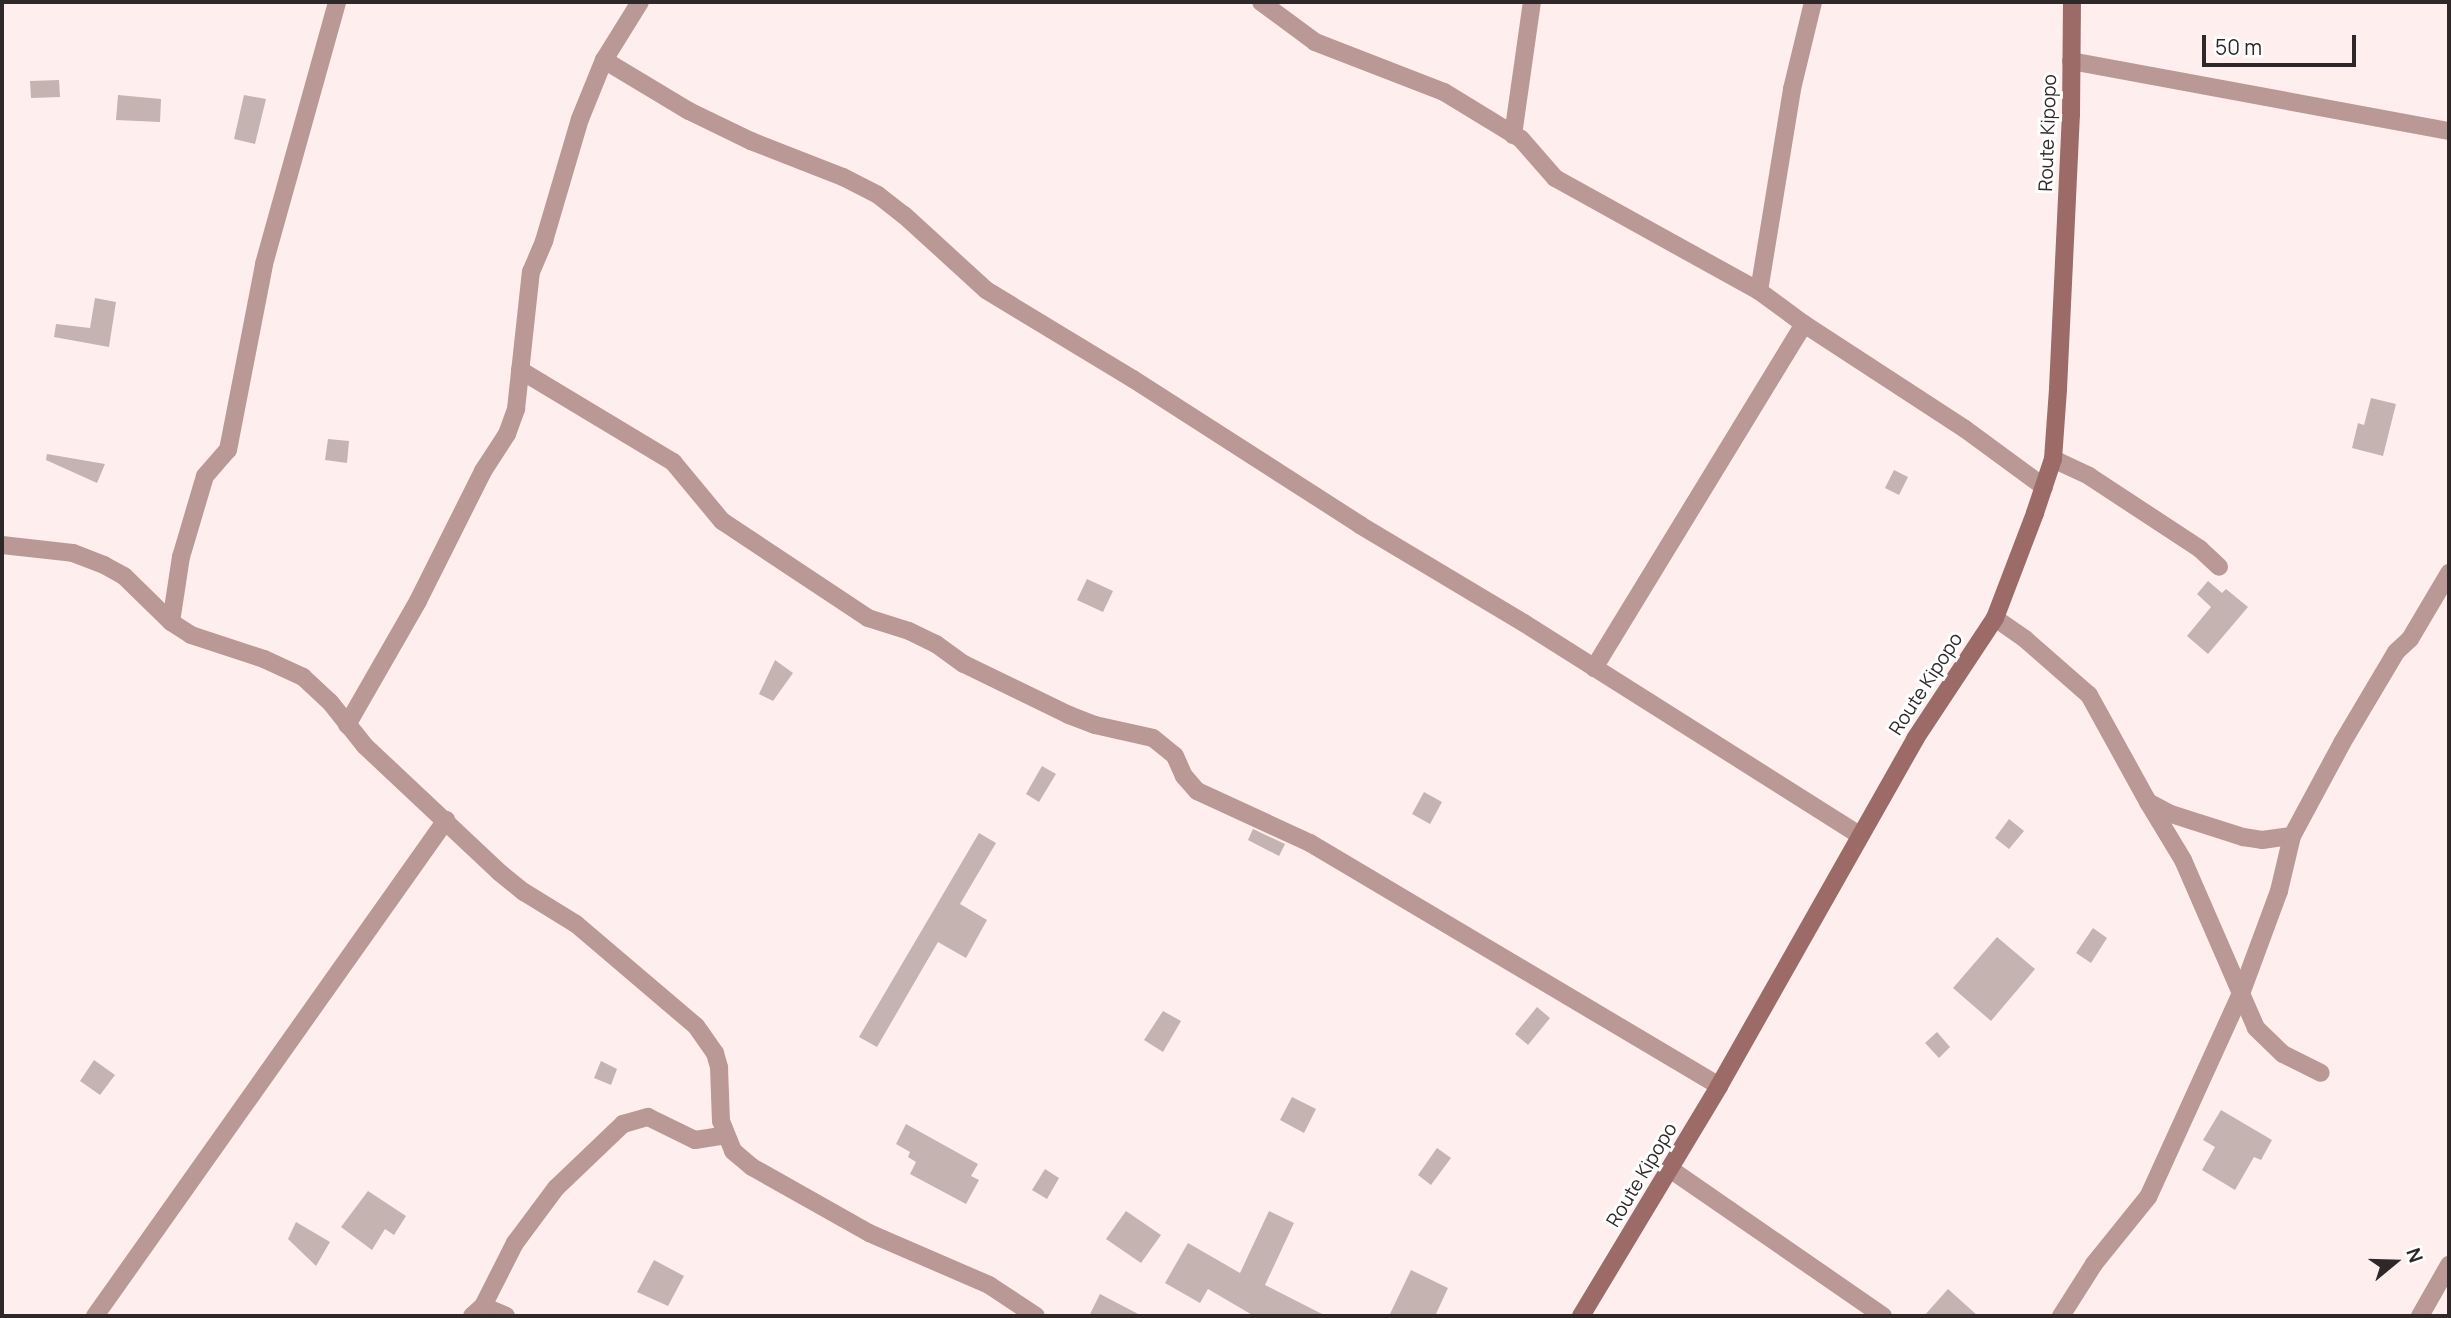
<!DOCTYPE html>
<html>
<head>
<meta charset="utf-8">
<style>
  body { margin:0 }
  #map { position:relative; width:2451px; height:1318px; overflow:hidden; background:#feefee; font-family:Manrope,sans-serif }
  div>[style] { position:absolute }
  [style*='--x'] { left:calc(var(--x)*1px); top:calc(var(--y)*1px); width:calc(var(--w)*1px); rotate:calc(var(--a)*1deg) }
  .building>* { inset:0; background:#c4b3b1 }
  .minor>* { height:18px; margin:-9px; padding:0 9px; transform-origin:9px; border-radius:9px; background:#ba9895 }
  .secondary>* { height:18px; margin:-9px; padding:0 9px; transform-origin:9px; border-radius:9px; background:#9c6b68 }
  span { translate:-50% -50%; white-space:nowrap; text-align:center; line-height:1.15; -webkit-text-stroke:6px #fff; paint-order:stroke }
  .street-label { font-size:19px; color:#2f2828 }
  .frame { position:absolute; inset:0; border:4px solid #2f2828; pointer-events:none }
  .north { position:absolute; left:2360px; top:1227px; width:70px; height:70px; -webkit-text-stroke:5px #fff; paint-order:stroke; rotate:71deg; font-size:19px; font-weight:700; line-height:28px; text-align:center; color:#2f2828 }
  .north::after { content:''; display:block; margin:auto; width:24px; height:32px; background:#2f2828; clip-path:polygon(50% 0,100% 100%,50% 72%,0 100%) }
  .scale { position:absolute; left:2202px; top:35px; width:154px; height:32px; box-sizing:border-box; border:4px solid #2f2828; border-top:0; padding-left:9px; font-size:21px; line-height:24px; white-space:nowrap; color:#2f2828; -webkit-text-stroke:5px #fff; paint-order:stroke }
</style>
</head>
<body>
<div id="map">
  <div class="building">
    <i style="clip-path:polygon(59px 80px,60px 97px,31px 98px,30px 81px)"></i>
    <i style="clip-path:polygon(118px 95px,161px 99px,160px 122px,116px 120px)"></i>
    <i style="clip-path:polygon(244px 95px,266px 99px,255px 144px,234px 139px)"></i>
    <i style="clip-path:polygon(95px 298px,116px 302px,109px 347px,54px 337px,56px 324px,90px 328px)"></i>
    <i style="clip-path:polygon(2371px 398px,2396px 404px,2383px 456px,2352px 448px,2358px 423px,2364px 425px)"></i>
    <i style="clip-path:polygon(328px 439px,349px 441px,347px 463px,325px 460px)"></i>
    <i style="clip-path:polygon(47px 454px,105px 464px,97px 483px,46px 460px)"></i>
    <i style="clip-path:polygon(1894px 470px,1908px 477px,1899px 495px,1885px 488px)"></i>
    <i style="clip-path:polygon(1087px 579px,1113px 591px,1103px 612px,1077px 600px)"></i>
    <i style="clip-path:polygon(2208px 581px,2222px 593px,2226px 589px,2248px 607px,2208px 654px,2187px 636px,2211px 607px,2197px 594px)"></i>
    <i style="clip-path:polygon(775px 660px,793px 673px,773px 701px,759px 694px)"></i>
    <i style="clip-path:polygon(1042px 766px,1056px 774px,1039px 802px,1026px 794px)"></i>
    <i style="clip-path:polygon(1424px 792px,1442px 802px,1430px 824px,1412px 814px)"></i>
    <i style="clip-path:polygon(2009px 819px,2024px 831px,2009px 849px,1995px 838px)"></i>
    <i style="clip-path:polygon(1253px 829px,1285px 844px,1279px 856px,1248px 840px)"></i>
    <i style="clip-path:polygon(979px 833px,996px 843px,960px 904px,987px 920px,966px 958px,938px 942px,877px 1047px,859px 1037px)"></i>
    <i style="clip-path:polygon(2093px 928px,2107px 938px,2091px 963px,2076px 953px)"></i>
    <i style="clip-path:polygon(1997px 937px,2035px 969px,1991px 1021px,1953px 988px)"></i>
    <i style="clip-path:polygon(1537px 1007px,1550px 1018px,1528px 1045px,1515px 1034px)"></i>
    <i style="clip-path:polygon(1163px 1011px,1181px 1021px,1163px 1052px,1144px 1040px)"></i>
    <i style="clip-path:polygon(1937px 1032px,1950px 1047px,1939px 1058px,1925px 1043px)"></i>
    <i style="clip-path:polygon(94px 1060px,115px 1075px,100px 1095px,80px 1081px)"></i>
    <i style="clip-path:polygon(601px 1061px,617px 1069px,611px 1085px,594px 1078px)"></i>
    <i style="clip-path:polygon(1292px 1097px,1316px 1109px,1304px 1133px,1280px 1120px)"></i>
    <i style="clip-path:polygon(2221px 1110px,2272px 1140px,2261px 1160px,2254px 1157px,2235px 1190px,2202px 1170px,2215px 1147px,2203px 1140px)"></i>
    <i style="clip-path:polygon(906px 1124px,978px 1164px,971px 1176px,979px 1180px,966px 1204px,910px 1174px,916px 1162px,908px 1157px,910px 1152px,896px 1144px)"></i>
    <i style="clip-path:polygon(1437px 1148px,1451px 1158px,1431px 1185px,1418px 1175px)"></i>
    <i style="clip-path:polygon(1045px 1169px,1059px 1178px,1047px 1199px,1032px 1190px)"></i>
    <i style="clip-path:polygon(368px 1191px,406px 1216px,394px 1235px,385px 1229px,372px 1250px,341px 1227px)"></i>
    <i style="clip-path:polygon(1126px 1211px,1161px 1235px,1141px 1263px,1106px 1239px)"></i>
    <i style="clip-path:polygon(1269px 1211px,1294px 1223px,1265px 1285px,1326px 1316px,1254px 1316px,1208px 1289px,1200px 1303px,1165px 1283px,1188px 1243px,1240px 1273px)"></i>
    <i style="clip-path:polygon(296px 1222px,330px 1242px,316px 1266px,288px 1239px)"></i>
    <i style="clip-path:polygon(654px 1260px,684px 1276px,668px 1306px,637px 1292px)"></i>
    <i style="clip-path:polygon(1411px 1270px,1448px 1288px,1435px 1316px,1389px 1316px)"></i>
    <i style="clip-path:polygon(1948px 1289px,1978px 1316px,1924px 1316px)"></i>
    <i style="clip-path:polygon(1100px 1294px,1142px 1316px,1089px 1316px)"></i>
  </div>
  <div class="minor">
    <i style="--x:1261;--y:2;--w:67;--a:36.5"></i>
    <i style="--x:1315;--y:42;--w:138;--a:21.2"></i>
    <i style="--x:1444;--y:92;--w:90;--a:31.4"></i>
    <i style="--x:1521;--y:139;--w:52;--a:48.9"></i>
    <i style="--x:1555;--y:178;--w:233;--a:29"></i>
    <i style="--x:1759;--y:291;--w:56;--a:36.3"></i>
    <i style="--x:1804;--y:324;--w:192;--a:33.1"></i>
    <i style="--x:1965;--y:429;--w:98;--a:36.3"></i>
    <i style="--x:604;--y:60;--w:99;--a:31"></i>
    <i style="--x:689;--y:111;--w:69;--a:25.8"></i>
    <i style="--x:751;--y:141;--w:99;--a:21.4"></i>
    <i style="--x:843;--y:177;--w:39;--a:27"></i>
    <i style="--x:878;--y:195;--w:33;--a:38"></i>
    <i style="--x:904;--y:215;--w:111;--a:42.4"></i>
    <i style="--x:986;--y:290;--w:172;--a:31.2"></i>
    <i style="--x:1133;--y:379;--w:270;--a:32.7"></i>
    <i style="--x:1360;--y:525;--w:191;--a:30.9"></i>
    <i style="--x:1524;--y:623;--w:396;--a:32.3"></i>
    <i style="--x:2071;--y:61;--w:384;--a:10.5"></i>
    <i style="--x:1513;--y:135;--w:134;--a:-81.9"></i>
    <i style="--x:1759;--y:291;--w:205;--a:-80.7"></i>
    <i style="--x:1792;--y:89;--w:89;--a:-76.4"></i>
    <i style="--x:520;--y:370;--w:179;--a:31"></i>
    <i style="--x:673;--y:462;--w:77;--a:50.3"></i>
    <i style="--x:722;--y:521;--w:175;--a:33.6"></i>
    <i style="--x:868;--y:618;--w:43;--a:17.6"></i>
    <i style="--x:909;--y:631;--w:30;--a:26"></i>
    <i style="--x:936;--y:644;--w:34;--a:36"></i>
    <i style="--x:964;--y:664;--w:117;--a:25.9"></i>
    <i style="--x:1069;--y:715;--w:28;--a:21"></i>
    <i style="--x:1095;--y:725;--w:59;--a:12.6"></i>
    <i style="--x:1153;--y:738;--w:28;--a:39"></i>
    <i style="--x:1175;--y:756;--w:22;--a:66"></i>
    <i style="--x:1184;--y:776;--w:20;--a:49"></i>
    <i style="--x:1197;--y:791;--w:124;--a:24.7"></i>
    <i style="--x:1310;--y:843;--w:476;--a:30.7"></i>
    <i style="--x:2053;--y:459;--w:40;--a:25"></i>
    <i style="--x:2089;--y:476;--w:133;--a:33.3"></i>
    <i style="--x:2200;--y:549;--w:26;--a:43"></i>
    <i style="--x:2;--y:545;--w:71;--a:6.4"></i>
    <i style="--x:73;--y:553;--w:33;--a:21"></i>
    <i style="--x:104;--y:565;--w:23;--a:29"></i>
    <i style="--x:124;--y:576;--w:66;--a:44.4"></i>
    <i style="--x:171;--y:622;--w:24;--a:33"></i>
    <i style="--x:191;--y:635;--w:77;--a:18.2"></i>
    <i style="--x:264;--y:659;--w:43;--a:24.8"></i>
    <i style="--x:303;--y:677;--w:37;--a:43"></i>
    <i style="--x:330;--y:702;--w:56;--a:51.5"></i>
    <i style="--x:365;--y:746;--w:184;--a:43.2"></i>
    <i style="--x:499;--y:872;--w:32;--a:39"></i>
    <i style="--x:524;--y:892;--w:61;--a:31.6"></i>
    <i style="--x:576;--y:924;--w:157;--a:40.4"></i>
    <i style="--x:696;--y:1026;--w:33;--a:55"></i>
    <i style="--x:715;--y:1053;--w:15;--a:74"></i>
    <i style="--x:719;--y:1067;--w:54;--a:87.9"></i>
    <i style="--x:721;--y:1121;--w:32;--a:68"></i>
    <i style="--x:733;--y:1151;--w:25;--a:40"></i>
    <i style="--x:752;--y:1167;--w:134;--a:29.4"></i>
    <i style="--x:869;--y:1233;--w:131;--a:23.4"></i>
    <i style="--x:989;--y:1285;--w:56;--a:33.4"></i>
    <i style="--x:1995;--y:618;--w:37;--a:35"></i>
    <i style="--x:2025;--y:639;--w:85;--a:41.2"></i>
    <i style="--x:2089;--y:695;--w:122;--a:61.1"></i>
    <i style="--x:2148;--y:802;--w:26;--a:28"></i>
    <i style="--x:2171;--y:814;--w:76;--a:17.7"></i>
    <i style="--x:2243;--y:837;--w:19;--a:9"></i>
    <i style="--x:2262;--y:840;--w:30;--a:-8"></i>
    <i style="--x:2292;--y:836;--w:57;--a:103.3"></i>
    <i style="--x:2279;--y:891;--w:107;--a:110.3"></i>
    <i style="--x:2242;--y:991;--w:226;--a:114.5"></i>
    <i style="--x:2148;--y:1197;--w:86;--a:128.9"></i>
    <i style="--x:2094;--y:1264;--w:62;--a:122.4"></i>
    <i style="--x:171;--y:622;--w:66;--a:-81.3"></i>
    <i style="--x:181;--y:557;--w:84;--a:-73.5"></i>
    <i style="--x:205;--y:476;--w:35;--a:-49"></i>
    <i style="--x:228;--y:450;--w:189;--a:-79"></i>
    <i style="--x:264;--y:264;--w:272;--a:-74.4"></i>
    <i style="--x:1594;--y:668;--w:403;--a:-58.6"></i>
    <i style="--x:347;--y:725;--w:143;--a:-60.2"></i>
    <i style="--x:418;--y:601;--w:145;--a:-63.4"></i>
    <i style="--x:483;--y:471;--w:44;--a:-57"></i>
    <i style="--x:507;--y:434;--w:27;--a:-70"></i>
    <i style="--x:516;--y:409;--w:138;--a:-83.8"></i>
    <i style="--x:531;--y:272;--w:34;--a:-67"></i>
    <i style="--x:544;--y:241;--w:127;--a:-73.6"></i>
    <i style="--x:580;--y:119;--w:64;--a:-67.9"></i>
    <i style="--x:604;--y:60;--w:68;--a:-58.2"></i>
    <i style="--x:2148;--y:802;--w:68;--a:58.9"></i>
    <i style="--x:2183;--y:860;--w:183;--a:66.5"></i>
    <i style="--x:2256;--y:1028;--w:37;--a:44"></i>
    <i style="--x:2283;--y:1054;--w:42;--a:26.6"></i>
    <i style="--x:2292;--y:836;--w:106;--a:-61.7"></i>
    <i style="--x:2342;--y:743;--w:106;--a:-59.3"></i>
    <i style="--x:2396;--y:652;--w:19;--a:-43"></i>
    <i style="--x:2410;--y:639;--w:77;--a:-59.4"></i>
    <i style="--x:1670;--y:1169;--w:259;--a:34.6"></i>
    <i style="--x:483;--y:1306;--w:25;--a:23"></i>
    <i style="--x:95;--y:1316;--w:608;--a:-54.71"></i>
    <i style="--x:472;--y:1316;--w:15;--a:-42"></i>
    <i style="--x:483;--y:1306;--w:71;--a:-63.1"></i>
    <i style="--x:515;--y:1243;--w:69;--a:-53.3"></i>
    <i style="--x:556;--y:1188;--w:93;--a:-43.7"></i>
    <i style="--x:623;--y:1124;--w:26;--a:-16"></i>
    <i style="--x:648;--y:1117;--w:52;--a:26.1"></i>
    <i style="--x:695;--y:1140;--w:30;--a:-9"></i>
    <i style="--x:2420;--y:1316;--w:59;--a:-60.4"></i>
  </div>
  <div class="secondary">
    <i style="--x:1581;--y:1316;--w:268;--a:-59"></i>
    <i style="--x:1719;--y:1086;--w:399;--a:-60.5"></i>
    <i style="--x:1915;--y:739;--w:145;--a:-56.5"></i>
    <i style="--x:1995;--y:618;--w:112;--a:-69.1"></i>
    <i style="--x:2035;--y:513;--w:57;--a:-71.6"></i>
    <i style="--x:2053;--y:459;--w:70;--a:-85.9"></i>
    <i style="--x:2058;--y:389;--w:274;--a:-87.3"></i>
    <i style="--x:2071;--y:115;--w:113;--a:-89.5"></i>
  </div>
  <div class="street-label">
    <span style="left:2048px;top:133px;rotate:-88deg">Route Kipopo</span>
    <span style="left:1926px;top:684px;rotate:-57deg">Route Kipopo</span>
    <span style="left:1642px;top:1175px;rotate:-59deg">Route Kipopo</span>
  </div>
  <div class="frame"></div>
  <div class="north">N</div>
  <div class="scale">50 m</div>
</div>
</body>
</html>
